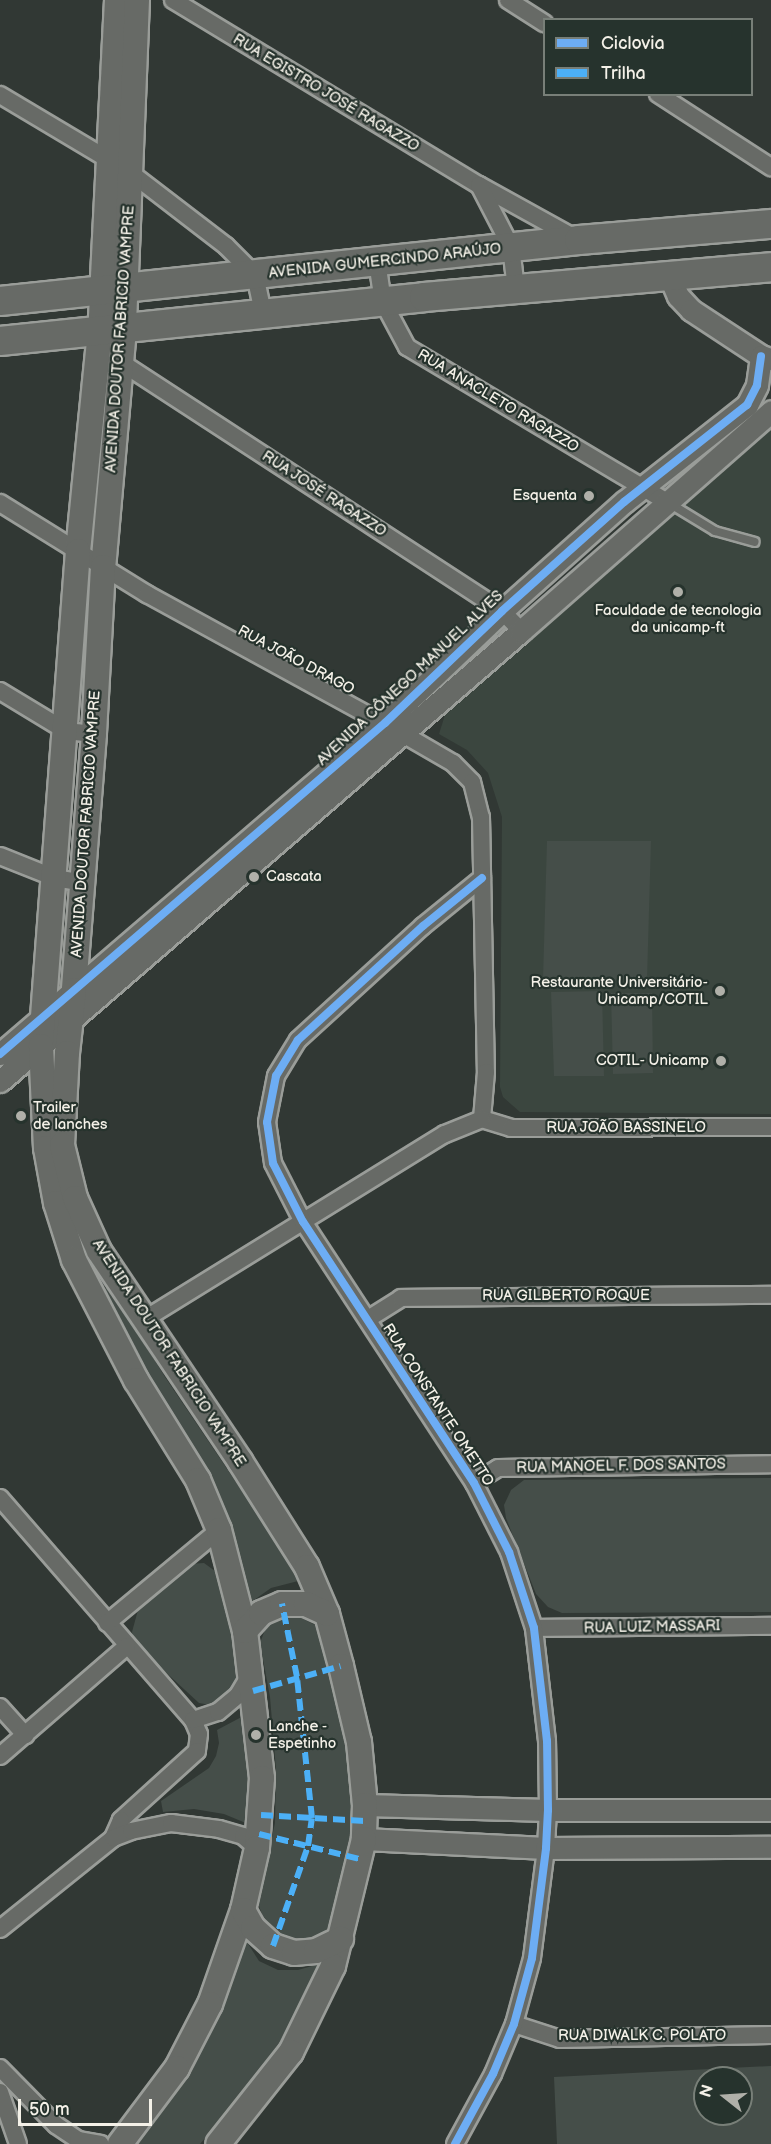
<!DOCTYPE html>
<html>
<head>
<meta charset="utf-8">
<style>
  body { margin:0 }
  #map { position:relative; width:771px; height:2144px; overflow:hidden; background:#313834; font-family:"Balsamiq Sans",sans-serif }
  div>[style] { position:absolute }
  [style*='--x'] { left:calc(var(--x)*1px); top:calc(var(--y)*1px); width:calc(var(--w)*1px); rotate:calc(var(--a)*1deg) }
  .built>* { inset:0; background:#3b463f }
  .green>* { inset:0; background:#454e49 }
  .roads { filter:drop-shadow(2px 0 #9a9d99) drop-shadow(-2px 0 #9a9d99) drop-shadow(0 2px #9a9d99) drop-shadow(0 -2px #9a9d99) }
  .service>* { height:8px; margin:-4px; padding:0 4px; transform-origin:4px; border-radius:4px; background:#676a66 }
  .minor>* { height:16px; margin:-8px; padding:0 8px; transform-origin:8px; border-radius:8px; background:#676a66 }
  .tertiary>* { height:21px; margin:-10.5px; padding:0 10.5px; transform-origin:10.5px; border-radius:10.5px; background:#676a66 }
  .secondary>* { height:24px; margin:-12px; padding:0 12px; transform-origin:12px; border-radius:12px; background:#676a66 }
  .trunk>* { height:28px; margin:-14px; padding:0 14px; transform-origin:14px; border-radius:14px; background:#676a66 }
  .quiet>* { height:6px; margin-top:-3px; transform-origin:0; background:repeating-linear-gradient(90deg,#4cb0f7 0 12px,transparent 0 18px) }
  .cycleway>* { height:8px; margin:-4px; padding:0 4px; transform-origin:4px; border-radius:4px; background:#6dadf4 }
  .dots>* { width:16px; height:16px; translate:-50% -50%; box-sizing:border-box; border:3px solid #26332d; border-radius:50% }
  span { translate:-50% -50%; white-space:nowrap; text-align:center; line-height:1.15; -webkit-text-stroke:4.5px #26332d; paint-order:stroke }
  .street-label { font-size:15px; color:#f4f1e8 }
  .poi-label { font-size:15px; color:#f4f1e8 }
  .right { translate:-100% -50%; text-align:right }
  .left { translate:0 -50%; text-align:left }
  .legend { position:absolute; left:543px; top:18px; width:210px; height:78px; box-sizing:border-box; background:#26332d; border:2px solid #787f78; margin:0; padding:8px 10px; list-style:none; font-size:18px; color:#f4f1e8 }
  .legend li { display:flex; align-items:center; gap:12px; height:30px }
  .legend b { width:30px; border:2px solid #787f78 }
  .north { position:absolute; left:693px; top:2066px; width:60px; height:60px; box-sizing:border-box; background:#26332d; border:2px solid #787f78; border-radius:50%; rotate:287deg; font-size:16px; font-weight:700; line-height:24px; text-align:center; color:#f4f1e8 }
  .north::after { content:''; display:block; margin:auto; width:21px; height:27px; background:#b0b0a9; clip-path:polygon(50% 0,100% 100%,50% 72%,0 100%) }
  .scale { position:absolute; left:18px; top:2099px; width:134px; height:27px; box-sizing:border-box; border:3px solid #f4f1e8; border-top:0; padding-left:8px; font-size:18px; line-height:21px; white-space:nowrap; color:#f4f1e8; -webkit-text-stroke:4px #26332d; paint-order:stroke }
</style>
</head>
<body>
<div id="map">
  <div class="built">
    <i style="clip-path:polygon(771px 426px,771px 1114px,520px 1112px,503px 1097px,500px 1087px,502px 817px,488px 773px,467px 750px,439px 734px,445px 715px)"></i>
  </div>
  <div class="green">
    <i style="clip-path:polygon(547px 841px,651px 841px,647px 980px,543px 979px)"></i>
    <i style="clip-path:polygon(602px 991px,604px 1076px,554px 1076px,551px 992px)"></i>
    <i style="clip-path:polygon(611px 993px,652px 993px,653px 1073px,613px 1074px)"></i>
    <i style="clip-path:polygon(109px 1287px,165px 1377px,302px 1580px,271px 1588px,251px 1602px,229px 1528px,97px 1292px)"></i>
    <i style="clip-path:polygon(771px 1478px,771px 1612px,562px 1613px,548px 1607px,536px 1594px,506px 1518px,504px 1505px,511px 1490px,524px 1480px)"></i>
    <i style="clip-path:polygon(204px 1563px,215px 1571px,242px 1658px,242px 1680px,220px 1703px,210px 1705px,199px 1703px,134px 1643px,132px 1632px,138px 1610px,190px 1564px)"></i>
    <i style="clip-path:polygon(296px 1615px,315px 1625px,324px 1648px,343px 1712px,354px 1804px,352px 1839px,336px 1919px,324px 1932px,309px 1939px,291px 1939px,277px 1933px,264px 1920px,258px 1903px,275px 1823px,276px 1770px,270px 1697px,260px 1643px,266px 1627px,278px 1616px)"></i>
    <i style="clip-path:polygon(251px 1712px,253px 1826px,224px 1814px,194px 1809px,163px 1812px,161px 1801px,209px 1768px,216px 1756px,219px 1743px,217px 1730px)"></i>
    <i style="clip-path:polygon(245px 1939px,259px 1961px,278px 1970px,298px 1970px,326px 1962px,294px 2028px,258px 2076px,200px 2144px,133px 2144px,170px 2100px,209px 2036px)"></i>
    <i style="clip-path:polygon(evenodd,771px 2066px,771px 2144px,557px 2144px,554px 2077px,771px 2066px,705px 2078px,741px 2078px,741px 2114px,705px 2114px,705px 2078px)"></i>
  </div>
  <div class="roads">
    <div class="service">
      <i style="--x:669;--y:503;--w:54;--a:31.3"></i>
      <i style="--x:715;--y:531;--w:41;--a:15.4"></i>
    </div>
    <div class="minor">
      <i style="--x:173;--y:0;--w:358;--a:31.2"></i>
      <i style="--x:479;--y:185;--w:110;--a:28.9"></i>
      <i style="--x:508;--y:0;--w:43;--a:32.6"></i>
      <i style="--x:658;--y:94;--w:135;--a:32.9"></i>
      <i style="--x:0;--y:95;--w:152;--a:30.8"></i>
      <i style="--x:131;--y:173;--w:120;--a:37.5"></i>
      <i style="--x:226;--y:246;--w:41;--a:45"></i>
      <i style="--x:255;--y:275;--w:40;--a:78"></i>
      <i style="--x:479;--y:185;--w:70;--a:62.7"></i>
      <i style="--x:511;--y:247;--w:42;--a:83.2"></i>
      <i style="--x:377;--y:261;--w:41;--a:81.7"></i>
      <i style="--x:383;--y:302;--w:51;--a:61.9"></i>
      <i style="--x:407;--y:347;--w:305;--a:30.8"></i>
      <i style="--x:122;--y:363;--w:454;--a:33.1"></i>
      <i style="--x:502;--y:611;--w:28;--a:46"></i>
      <i style="--x:0;--y:503;--w:173;--a:31.8"></i>
      <i style="--x:147;--y:594;--w:292;--a:28.7"></i>
      <i style="--x:403;--y:734;--w:58;--a:30.1"></i>
      <i style="--x:453;--y:763;--w:27;--a:45"></i>
      <i style="--x:472;--y:782;--w:36;--a:76"></i>
      <i style="--x:481;--y:817;--w:255;--a:88.9"></i>
      <i style="--x:486;--y:1072;--w:47;--a:94.9"></i>
      <i style="--x:0;--y:691;--w:77;--a:31.2"></i>
      <i style="--x:66;--y:731;--w:28;--a:6"></i>
      <i style="--x:0;--y:856;--w:59;--a:21.8"></i>
      <i style="--x:55;--y:878;--w:27;--a:10"></i>
      <i style="--x:482;--y:1119;--w:30;--a:17"></i>
      <i style="--x:511;--y:1128;--w:260;--a:-0.2"></i>
      <i style="--x:145;--y:1319;--w:352;--a:-31.7"></i>
      <i style="--x:445;--y:1134;--w:40;--a:-22"></i>
      <i style="--x:368;--y:1319;--w:39;--a:-32"></i>
      <i style="--x:401;--y:1298;--w:370;--a:-0.5"></i>
      <i style="--x:474;--y:1483;--w:28;--a:-32"></i>
      <i style="--x:498;--y:1468;--w:273;--a:-0.8"></i>
      <i style="--x:0;--y:1498;--w:294;--a:49"></i>
      <i style="--x:193;--y:1720;--w:15;--a:67"></i>
      <i style="--x:199;--y:1734;--w:17;--a:97"></i>
      <i style="--x:197;--y:1751;--w:103;--a:137.8"></i>
      <i style="--x:121;--y:1820;--w:20;--a:114"></i>
      <i style="--x:107;--y:1623;--w:146;--a:-39.7"></i>
      <i style="--x:534;--y:1628;--w:237;--a:-0.5"></i>
      <i style="--x:0;--y:1707;--w:38;--a:48"></i>
      <i style="--x:193;--y:1720;--w:26;--a:-18"></i>
      <i style="--x:218;--y:1712;--w:26;--a:-40"></i>
      <i style="--x:238;--y:1695;--w:26;--a:-59"></i>
      <i style="--x:0;--y:1756;--w:168;--a:-40.9"></i>
      <i style="--x:0;--y:1929;--w:145;--a:-38.8"></i>
      <i style="--x:113;--y:1838;--w:19;--a:-21"></i>
      <i style="--x:131;--y:1831;--w:41;--a:-11.3"></i>
      <i style="--x:171;--y:1823;--w:48;--a:7.1"></i>
      <i style="--x:219;--y:1829;--w:25;--a:16"></i>
      <i style="--x:243;--y:1836;--w:18;--a:41"></i>
      <i style="--x:514;--y:2024;--w:48;--a:18.1"></i>
      <i style="--x:560;--y:2039;--w:211;--a:-1.1"></i>
      <i style="--x:0;--y:2068;--w:80;--a:45.5"></i>
      <i style="--x:56;--y:2125;--w:27;--a:34"></i>
      <i style="--x:78;--y:2140;--w:23;--a:10"></i>
      <i style="--x:0;--y:2092;--w:55;--a:70.9"></i>
      <i style="--x:455;--y:2144;--w:80;--a:-61.5"></i>
      <i style="--x:493;--y:2074;--w:54;--a:-67.2"></i>
      <i style="--x:514;--y:2024;--w:68;--a:-74.7"></i>
      <i style="--x:532;--y:1958;--w:111;--a:-82.7"></i>
      <i style="--x:546;--y:1848;--w:38;--a:-87"></i>
      <i style="--x:548;--y:1810;--w:69;--a:-90.8"></i>
      <i style="--x:547;--y:1741;--w:114;--a:-96.6"></i>
      <i style="--x:534;--y:1628;--w:80;--a:-108.2"></i>
      <i style="--x:509;--y:1552;--w:77;--a:-116.9"></i>
      <i style="--x:474;--y:1483;--w:312;--a:-123.2"></i>
      <i style="--x:303;--y:1222;--w:66;--a:-117"></i>
      <i style="--x:273;--y:1163;--w:41;--a:-98.3"></i>
      <i style="--x:267;--y:1122;--w:47;--a:-78.9"></i>
      <i style="--x:276;--y:1076;--w:42;--a:-58.6"></i>
      <i style="--x:298;--y:1040;--w:169;--a:-42.4"></i>
      <i style="--x:423;--y:926;--w:76;--a:-39.1"></i>
    </div>
    <div class="tertiary">
      <i style="--x:669;--y:275;--w:23;--a:67"></i>
      <i style="--x:678;--y:296;--w:19;--a:47"></i>
      <i style="--x:691;--y:310;--w:84;--a:33.3"></i>
      <i style="--x:761;--y:356;--w:10;--a:17"></i>
      <i style="--x:0;--y:1054;--w:508;--a:-40.69"></i>
      <i style="--x:385;--y:723;--w:162;--a:-43.7"></i>
      <i style="--x:502;--y:611;--w:164;--a:-41.8"></i>
      <i style="--x:624;--y:502;--w:157;--a:-38.3"></i>
      <i style="--x:747;--y:405;--w:22;--a:-63"></i>
      <i style="--x:757;--y:385;--w:29;--a:-82"></i>
      <i style="--x:0;--y:1081;--w:688;--a:-40.82"></i>
      <i style="--x:521;--y:631;--w:333;--a:-41.3"></i>
      <i style="--x:365;--y:1805;--w:183;--a:1.6"></i>
      <i style="--x:548;--y:1810;--w:223;--a:0"></i>
      <i style="--x:364;--y:1839;--w:182;--a:2.8"></i>
      <i style="--x:546;--y:1848;--w:225;--a:-0.3"></i>
    </div>
    <div class="secondary">
      <i style="--x:117;--y:0;--w:331;--a:92.9"></i>
      <i style="--x:100;--y:331;--w:221;--a:95.7"></i>
      <i style="--x:78;--y:551;--w:496;--a:94.3"></i>
      <i style="--x:41;--y:1046;--w:102;--a:87.2"></i>
      <i style="--x:46;--y:1148;--w:56;--a:79.7"></i>
      <i style="--x:56;--y:1203;--w:60;--a:72.5"></i>
      <i style="--x:74;--y:1260;--w:135;--a:62.7"></i>
      <i style="--x:136;--y:1380;--w:118;--a:58.2"></i>
      <i style="--x:198;--y:1480;--w:54;--a:67.2"></i>
      <i style="--x:219;--y:1530;--w:104;--a:75.6"></i>
      <i style="--x:245;--y:1631;--w:148;--a:83.4"></i>
      <i style="--x:262;--y:1778;--w:70;--a:94.1"></i>
      <i style="--x:257;--y:1848;--w:64;--a:102.7"></i>
      <i style="--x:243;--y:1910;--w:100;--a:109.3"></i>
      <i style="--x:210;--y:2004;--w:72;--a:117.3"></i>
      <i style="--x:177;--y:2068;--w:95;--a:126.9"></i>
      <i style="--x:137;--y:0;--w:329;--a:92.3"></i>
      <i style="--x:124;--y:329;--w:239;--a:95"></i>
      <i style="--x:103;--y:567;--w:167;--a:93.1"></i>
      <i style="--x:94;--y:734;--w:257;--a:94.5"></i>
      <i style="--x:74;--y:990;--w:63;--a:96.3"></i>
      <i style="--x:67;--y:1053;--w:92;--a:93.1"></i>
      <i style="--x:62;--y:1145;--w:55;--a:76.2"></i>
      <i style="--x:75;--y:1198;--w:58;--a:65.6"></i>
      <i style="--x:99;--y:1251;--w:253;--a:56.1"></i>
      <i style="--x:240;--y:1461;--w:125;--a:57.7"></i>
      <i style="--x:307;--y:1567;--w:51;--a:66.9"></i>
      <i style="--x:327;--y:1614;--w:54;--a:74.9"></i>
      <i style="--x:341;--y:1666;--w:78;--a:76.7"></i>
      <i style="--x:359;--y:1742;--w:63;--a:84.6"></i>
      <i style="--x:365;--y:1805;--w:34;--a:92"></i>
      <i style="--x:364;--y:1839;--w:131;--a:103.7"></i>
      <i style="--x:333;--y:1966;--w:96;--a:116"></i>
      <i style="--x:291;--y:2052;--w:117;--a:128.4"></i>
      <i style="--x:245;--y:1631;--w:24;--a:-48"></i>
      <i style="--x:261;--y:1613;--w:23;--a:-23"></i>
      <i style="--x:282;--y:1604;--w:24;--a:0"></i>
      <i style="--x:306;--y:1604;--w:23;--a:25"></i>
      <i style="--x:243;--y:1910;--w:21;--a:61"></i>
      <i style="--x:253;--y:1928;--w:27;--a:42"></i>
      <i style="--x:273;--y:1946;--w:22;--a:18"></i>
      <i style="--x:294;--y:1953;--w:22;--a:-5"></i>
      <i style="--x:316;--y:1951;--w:28;--a:-26"></i>
    </div>
    <div class="trunk">
      <i style="--x:0;--y:301;--w:582;--a:-6.01"></i>
      <i style="--x:579;--y:240;--w:193;--a:-4.8"></i>
      <i style="--x:0;--y:341;--w:426;--a:-5.9"></i>
      <i style="--x:424;--y:297;--w:348;--a:-4.9"></i>
    </div>
  </div>
  <div class="quiet">
    <i style="--x:253;--y:1691;--w:91;--a:-15.9"></i>
    <i style="--x:261;--y:1815;--w:104;--a:3.3"></i>
    <i style="--x:259;--y:1834;--w:103;--a:14"></i>
    <i style="--x:273;--y:1946;--w:106;--a:-70.7"></i>
    <i style="--x:308;--y:1846;--w:28;--a:-82"></i>
    <i style="--x:312;--y:1818;--w:142;--a:-96.1"></i>
    <i style="--x:297;--y:1677;--w:75;--a:-101.6"></i>
  </div>
  <div class="cycleway">
    <i style="--x:0;--y:1054;--w:508;--a:-40.69"></i>
    <i style="--x:385;--y:723;--w:162;--a:-43.7"></i>
    <i style="--x:502;--y:611;--w:164;--a:-41.8"></i>
    <i style="--x:624;--y:502;--w:157;--a:-38.3"></i>
    <i style="--x:747;--y:405;--w:22;--a:-63"></i>
    <i style="--x:757;--y:385;--w:29;--a:-82"></i>
    <i style="--x:455;--y:2144;--w:80;--a:-61.5"></i>
    <i style="--x:493;--y:2074;--w:54;--a:-67.2"></i>
    <i style="--x:514;--y:2024;--w:68;--a:-74.7"></i>
    <i style="--x:532;--y:1958;--w:111;--a:-82.7"></i>
    <i style="--x:546;--y:1848;--w:38;--a:-87"></i>
    <i style="--x:548;--y:1810;--w:69;--a:-90.8"></i>
    <i style="--x:547;--y:1741;--w:114;--a:-96.6"></i>
    <i style="--x:534;--y:1628;--w:80;--a:-108.2"></i>
    <i style="--x:509;--y:1552;--w:77;--a:-116.9"></i>
    <i style="--x:474;--y:1483;--w:312;--a:-123.2"></i>
    <i style="--x:303;--y:1222;--w:66;--a:-117"></i>
    <i style="--x:273;--y:1163;--w:41;--a:-98.3"></i>
    <i style="--x:267;--y:1122;--w:47;--a:-78.9"></i>
    <i style="--x:276;--y:1076;--w:42;--a:-58.6"></i>
    <i style="--x:298;--y:1040;--w:169;--a:-42.4"></i>
    <i style="--x:423;--y:926;--w:76;--a:-39.1"></i>
  </div>
  <div class="dots">
    <i style="left:589px;top:496px;background:#b0b0a9"></i>
    <i style="left:678px;top:592px;background:#b0b0a9"></i>
    <i style="left:254px;top:877px;background:#b0b0a9"></i>
    <i style="left:720px;top:991px;background:#b0b0a9"></i>
    <i style="left:721px;top:1061px;background:#b0b0a9"></i>
    <i style="left:21px;top:1116px;background:#b0b0a9"></i>
    <i style="left:256px;top:1735px;background:#b0b0a9"></i>
  </div>
  <div class="street-label">
    <span style="left:326px;top:93px;rotate:31deg">RUA EGISTRO JOSÉ RAGAZZO</span>
    <span style="left:385px;top:261px;rotate:-6deg">AVENIDA GUMERCINDO ARAÚJO</span>
    <span style="left:120px;top:339px;rotate:-86deg">AVENIDA DOUTOR FABRICIO VAMPRE</span>
    <span style="left:498px;top:401px;rotate:31deg">RUA ANACLETO RAGAZZO</span>
    <span style="left:324px;top:494px;rotate:33deg">RUA JOSÉ RAGAZZO</span>
    <span style="left:296px;top:660px;rotate:28deg">RUA JOÃO DRAGO</span>
    <span style="left:410px;top:678px;rotate:-43deg">AVENIDA CÔNEGO MANUEL ALVES</span>
    <span style="left:86px;top:824px;rotate:-86deg">AVENIDA DOUTOR FABRICIO VAMPRE</span>
    <span style="left:626px;top:1128px">RUA JOÃO BASSINELO</span>
    <span style="left:566px;top:1296px">RUA GILBERTO ROQUE</span>
    <span style="left:169px;top:1353px;rotate:57deg">AVENIDA DOUTOR FABRICIO VAMPRE</span>
    <span style="left:438px;top:1405px;rotate:57deg">RUA CONSTANTE OMETTO</span>
    <span style="left:621px;top:1466px;rotate:-1deg">RUA MANOEL F. DOS SANTOS</span>
    <span style="left:652px;top:1627px;rotate:-1deg">RUA LUIZ MASSARI</span>
    <span style="left:642px;top:2036px">RUA DIWALK C. POLATO</span>
  </div>
  <div class="poi-label">
    <span class="right" style="left:577px;top:496px">Esquenta</span>
    <span style="left:678px;top:619px">Faculdade de tecnologia<br>da unicamp-ft</span>
    <span class="left" style="left:266px;top:877px">Cascata</span>
    <span class="right" style="left:708px;top:991px">Restaurante Universitário-<br>Unicamp/COTIL</span>
    <span class="right" style="left:709px;top:1061px">COTIL- Unicamp</span>
    <span class="left" style="left:33px;top:1116px">Trailer<br>de lanches</span>
    <span class="left" style="left:268px;top:1735px">Lanche -<br>Espetinho</span>
  </div>
  <ul class="legend">
  <li><b style="height:8px;background:#6dadf4"></b>Ciclovia</li>
  <li><b style="height:8px;background:#4cb0f7"></b>Trilha</li>
  </ul>
  <div class="north">N</div>
  <div class="scale">50 m</div>
</div>
</body>
</html>
